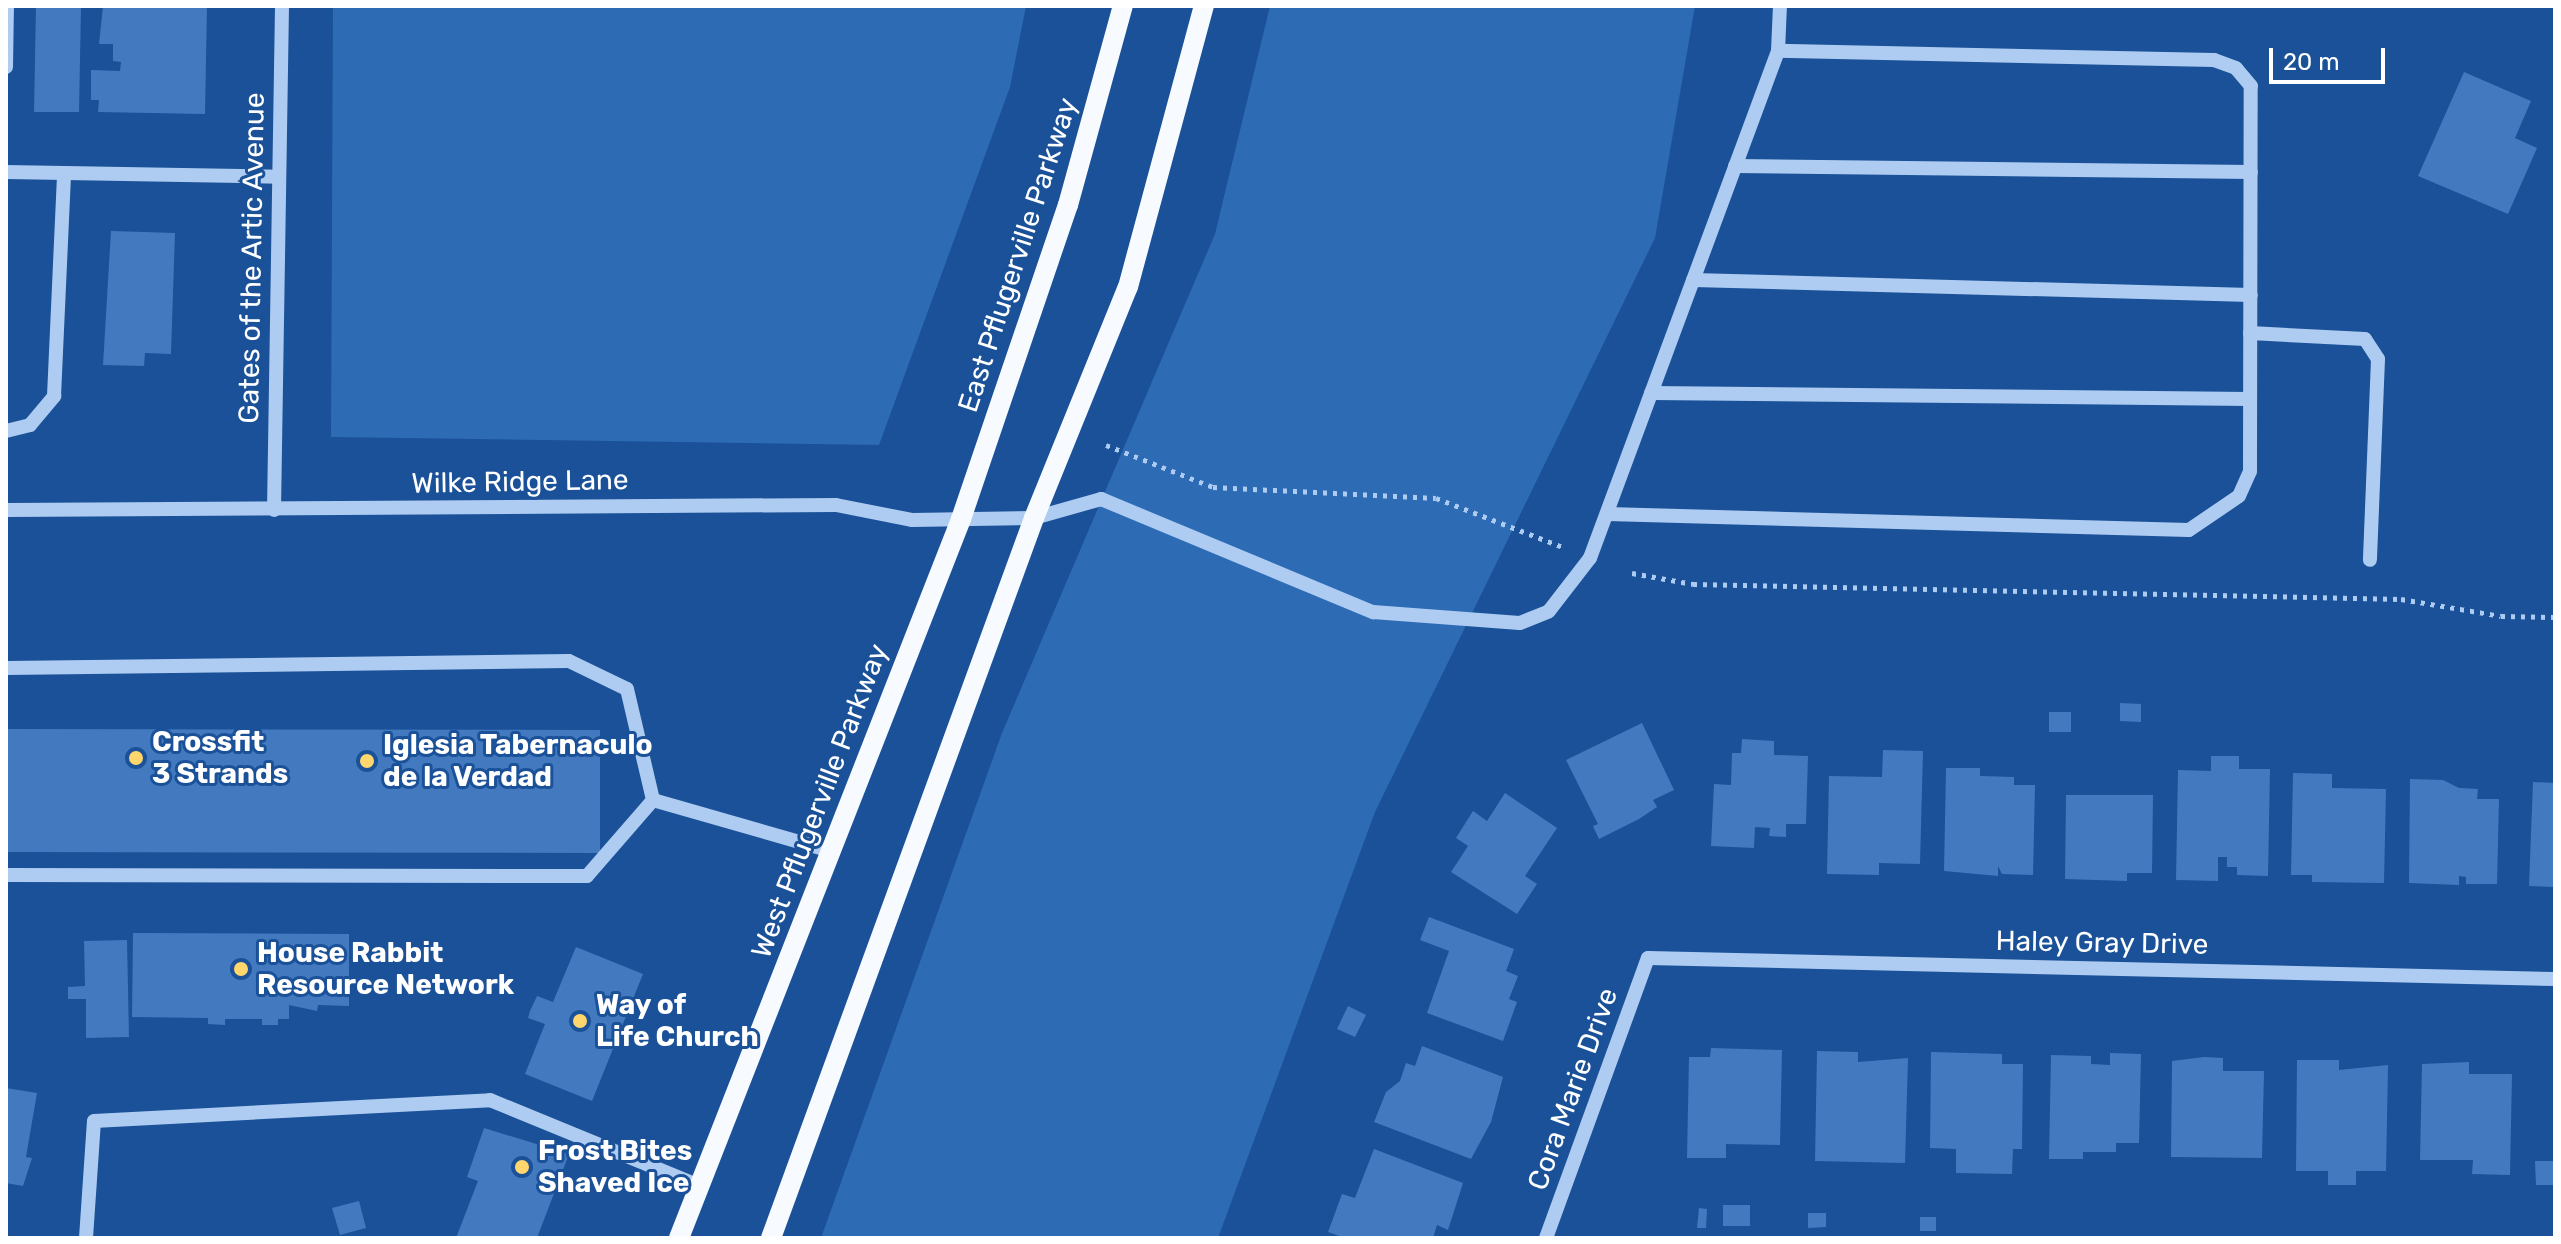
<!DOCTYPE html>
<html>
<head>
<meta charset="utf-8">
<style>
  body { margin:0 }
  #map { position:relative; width:2561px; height:1244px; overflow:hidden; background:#1a5198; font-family:Rubik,sans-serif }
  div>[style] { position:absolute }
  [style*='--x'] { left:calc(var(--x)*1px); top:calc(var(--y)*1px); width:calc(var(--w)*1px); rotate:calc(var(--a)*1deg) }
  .green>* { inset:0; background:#2e6bb5 }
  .building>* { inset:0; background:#437abf }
  .path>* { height:5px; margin-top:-2.5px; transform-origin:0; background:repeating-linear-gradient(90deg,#aeccf1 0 4px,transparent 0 10px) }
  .minor>* { height:14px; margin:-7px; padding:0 7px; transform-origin:7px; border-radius:7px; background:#aeccf1 }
  .major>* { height:20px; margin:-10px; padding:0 10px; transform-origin:10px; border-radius:10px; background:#f7faff }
  .dots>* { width:22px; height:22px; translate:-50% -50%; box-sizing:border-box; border:4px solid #1a5198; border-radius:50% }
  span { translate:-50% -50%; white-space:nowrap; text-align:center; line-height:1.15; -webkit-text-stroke:6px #1a5198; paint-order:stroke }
  .street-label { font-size:28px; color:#fff }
  .poi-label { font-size:28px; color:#fff; font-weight:700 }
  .left { translate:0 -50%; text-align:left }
  .frame { position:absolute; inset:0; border:8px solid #fff; pointer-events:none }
  .scale { position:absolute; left:2269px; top:48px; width:116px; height:36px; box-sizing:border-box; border:4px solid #fff; border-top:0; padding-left:10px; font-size:24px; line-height:28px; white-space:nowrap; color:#fff; -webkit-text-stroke:6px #1a5198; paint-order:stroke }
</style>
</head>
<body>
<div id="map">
  <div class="green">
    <i style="clip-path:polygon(333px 6px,1026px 6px,1010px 87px,879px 445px,331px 437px)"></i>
    <i style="clip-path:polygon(1270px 6px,1695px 6px,1655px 238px,1375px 812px,1218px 1238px,821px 1238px,1002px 733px,1215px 234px)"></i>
  </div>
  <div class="building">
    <i style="clip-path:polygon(36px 6px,81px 6px,79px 112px,34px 112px)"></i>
    <i style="clip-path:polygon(103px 6px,207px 6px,205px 114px,98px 112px,99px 100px,91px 100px,91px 70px,120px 71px,121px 62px,113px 61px,113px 44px,99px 44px)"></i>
    <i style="clip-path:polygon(2464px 72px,2531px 101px,2515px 138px,2537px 148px,2508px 214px,2418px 176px)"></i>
    <i style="clip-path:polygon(111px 231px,175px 233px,171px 354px,145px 353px,144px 366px,103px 365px)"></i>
    <i style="clip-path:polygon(2120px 703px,2141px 704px,2141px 722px,2120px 721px)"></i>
    <i style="clip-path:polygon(2049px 712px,2071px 712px,2071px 732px,2049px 732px)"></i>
    <i style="clip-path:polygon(1642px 723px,1674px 790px,1653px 800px,1657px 807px,1639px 819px,1599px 839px,1593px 826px,1598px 824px,1566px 760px)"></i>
    <i style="clip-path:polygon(6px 729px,600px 730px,600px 853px,6px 852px)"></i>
    <i style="clip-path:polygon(1742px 739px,1774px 741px,1774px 755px,1808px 756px,1806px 824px,1786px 824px,1786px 837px,1769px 836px,1770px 828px,1755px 827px,1754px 848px,1711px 846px,1714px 784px,1731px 785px,1732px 753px,1741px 753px)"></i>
    <i style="clip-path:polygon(1883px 750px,1923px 751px,1920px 864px,1879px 863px,1879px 875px,1827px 874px,1829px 776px,1882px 777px)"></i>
    <i style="clip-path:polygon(2211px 756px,2239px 756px,2239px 769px,2270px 769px,2268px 876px,2237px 875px,2237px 867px,2227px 867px,2227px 857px,2218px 857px,2218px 881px,2176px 880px,2178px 770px,2211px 771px)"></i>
    <i style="clip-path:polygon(1946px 768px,1980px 768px,1980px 776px,2014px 777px,2014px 785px,2035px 785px,2033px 875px,2002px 874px,1998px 866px,1998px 876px,1944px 871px)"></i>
    <i style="clip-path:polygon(2293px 773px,2332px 774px,2332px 788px,2386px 789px,2384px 883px,2312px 882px,2312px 875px,2291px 875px)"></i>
    <i style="clip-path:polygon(2410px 779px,2443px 780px,2459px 788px,2478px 789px,2477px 799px,2499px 799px,2497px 884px,2466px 884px,2466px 877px,2459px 876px,2459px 885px,2409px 883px)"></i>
    <i style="clip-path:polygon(2533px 782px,2555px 783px,2555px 887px,2529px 886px)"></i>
    <i style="clip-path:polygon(1505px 793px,1557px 828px,1525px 876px,1537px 884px,1517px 914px,1451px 872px,1468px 846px,1456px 838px,1473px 811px,1487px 821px)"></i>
    <i style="clip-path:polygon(2066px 795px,2153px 795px,2152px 873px,2127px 873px,2127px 881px,2065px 879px)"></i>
    <i style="clip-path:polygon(1429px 917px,1514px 949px,1506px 971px,1518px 976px,1509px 999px,1517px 1002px,1503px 1041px,1427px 1013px,1449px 951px,1420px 940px)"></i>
    <i style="clip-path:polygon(133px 933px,349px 934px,349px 1006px,318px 1005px,317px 1011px,289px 1005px,289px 1019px,278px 1019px,278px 1025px,262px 1025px,262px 1019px,225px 1019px,225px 1025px,208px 1024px,208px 1018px,132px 1017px)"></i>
    <i style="clip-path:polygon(127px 940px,129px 1037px,86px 1038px,86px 999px,68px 999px,68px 987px,85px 986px,84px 941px)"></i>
    <i style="clip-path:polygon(576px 947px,643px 974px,592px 1101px,525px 1074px,545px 1024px,528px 1018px,530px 1011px,537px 996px,553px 1002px)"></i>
    <i style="clip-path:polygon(1348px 1006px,1366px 1015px,1355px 1037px,1337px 1029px)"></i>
    <i style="clip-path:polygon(1422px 1046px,1503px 1077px,1491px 1122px,1471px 1159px,1374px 1122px,1386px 1092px,1400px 1081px,1406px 1063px,1415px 1066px)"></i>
    <i style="clip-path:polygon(1711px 1048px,1782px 1050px,1780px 1145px,1726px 1144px,1726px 1158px,1687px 1158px,1689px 1057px,1710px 1057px)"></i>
    <i style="clip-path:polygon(1817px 1051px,1858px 1052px,1858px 1062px,1908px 1058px,1905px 1163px,1815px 1161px)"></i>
    <i style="clip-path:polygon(1931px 1052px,2002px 1054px,2002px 1064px,2023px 1064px,2022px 1149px,2013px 1149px,2012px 1174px,1956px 1173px,1956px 1149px,1930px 1148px)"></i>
    <i style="clip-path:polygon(2110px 1053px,2141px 1054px,2139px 1143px,2116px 1143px,2116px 1152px,2083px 1152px,2083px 1159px,2049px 1159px,2051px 1055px,2091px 1056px,2091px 1064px,2110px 1065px)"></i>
    <i style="clip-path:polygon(2204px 1057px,2223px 1058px,2223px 1071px,2264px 1071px,2262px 1158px,2171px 1157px,2172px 1061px)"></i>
    <i style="clip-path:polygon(2297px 1060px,2339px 1060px,2339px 1070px,2388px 1065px,2386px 1171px,2356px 1171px,2356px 1185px,2328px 1185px,2328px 1171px,2296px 1171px)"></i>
    <i style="clip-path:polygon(2469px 1062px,2469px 1074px,2512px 1074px,2510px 1175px,2472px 1174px,2473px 1160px,2420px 1160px,2422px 1064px)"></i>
    <i style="clip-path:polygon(6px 1088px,37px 1093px,26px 1157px,32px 1158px,23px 1186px,6px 1183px)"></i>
    <i style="clip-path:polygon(484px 1128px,569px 1154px,537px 1238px,456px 1238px,478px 1181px,467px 1177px)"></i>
    <i style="clip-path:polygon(1374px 1149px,1463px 1183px,1448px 1230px,1437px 1225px,1433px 1238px,1345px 1238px,1328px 1232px,1342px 1194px,1355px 1198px)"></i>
    <i style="clip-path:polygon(2535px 1161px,2553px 1161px,2554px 1185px,2536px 1185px)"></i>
    <i style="clip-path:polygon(359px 1201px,366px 1228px,340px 1235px,332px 1208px)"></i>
    <i style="clip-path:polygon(1723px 1205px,1750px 1205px,1750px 1226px,1723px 1226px)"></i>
    <i style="clip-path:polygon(1699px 1208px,1707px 1209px,1706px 1228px,1697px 1228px)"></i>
    <i style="clip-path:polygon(1808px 1213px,1826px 1213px,1826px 1227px,1808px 1228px)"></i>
    <i style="clip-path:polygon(1920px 1217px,1936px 1217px,1936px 1231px,1920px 1231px)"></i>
  </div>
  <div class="path">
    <i style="--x:1106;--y:445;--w:115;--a:21.4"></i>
    <i style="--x:1213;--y:487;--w:223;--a:2.8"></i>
    <i style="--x:1436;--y:498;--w:136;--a:21.1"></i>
    <i style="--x:1632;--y:573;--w:62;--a:10.2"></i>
    <i style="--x:1693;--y:584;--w:708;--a:1.21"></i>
    <i style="--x:2401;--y:599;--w:101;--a:9.6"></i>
    <i style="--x:2501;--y:616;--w:54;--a:1.1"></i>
  </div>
  <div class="minor">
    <i style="--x:6;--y:67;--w:61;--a:-89.1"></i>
    <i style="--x:1735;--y:166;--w:516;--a:0.67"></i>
    <i style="--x:6;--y:172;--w:273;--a:1"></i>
    <i style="--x:1693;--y:280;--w:558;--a:1.54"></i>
    <i style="--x:2250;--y:333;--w:115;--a:3"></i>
    <i style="--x:2365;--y:339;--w:24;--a:57"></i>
    <i style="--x:2378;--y:359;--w:201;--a:92.3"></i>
    <i style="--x:1651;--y:393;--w:599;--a:0.57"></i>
    <i style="--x:6;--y:431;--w:25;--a:-14"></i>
    <i style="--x:30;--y:425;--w:38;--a:-50"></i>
    <i style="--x:54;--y:396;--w:223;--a:-87.4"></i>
    <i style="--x:6;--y:510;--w:830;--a:-0.35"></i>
    <i style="--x:836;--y:505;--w:77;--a:11.2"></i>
    <i style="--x:912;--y:520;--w:122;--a:-0.9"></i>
    <i style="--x:1034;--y:518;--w:70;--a:-15.8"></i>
    <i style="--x:1101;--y:499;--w:295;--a:22.6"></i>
    <i style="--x:1373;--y:612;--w:147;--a:4.3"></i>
    <i style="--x:1520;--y:623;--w:31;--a:-22"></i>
    <i style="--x:1549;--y:611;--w:67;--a:-52.3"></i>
    <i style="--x:1590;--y:558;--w:541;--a:-69.65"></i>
    <i style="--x:1778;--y:51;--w:45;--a:-87.5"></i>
    <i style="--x:274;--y:510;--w:504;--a:-89.09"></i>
    <i style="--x:1607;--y:514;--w:582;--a:1.57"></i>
    <i style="--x:2189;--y:530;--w:60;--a:-34.2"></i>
    <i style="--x:2239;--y:496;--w:27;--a:-66"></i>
    <i style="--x:2250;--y:471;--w:385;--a:-89.9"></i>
    <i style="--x:2251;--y:86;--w:23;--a:-130"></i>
    <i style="--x:2236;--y:68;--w:23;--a:-160"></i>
    <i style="--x:2214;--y:60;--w:436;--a:-178.8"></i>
    <i style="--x:6;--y:668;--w:563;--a:-0.71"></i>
    <i style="--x:569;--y:661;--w:64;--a:25.8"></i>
    <i style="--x:627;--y:689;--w:114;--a:76.8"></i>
    <i style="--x:653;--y:800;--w:185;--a:16"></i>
    <i style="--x:6;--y:875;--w:581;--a:0.1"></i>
    <i style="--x:587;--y:876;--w:101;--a:-49"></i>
    <i style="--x:86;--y:1238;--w:117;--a:-86.1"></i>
    <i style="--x:94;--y:1121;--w:397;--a:-3"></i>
    <i style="--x:490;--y:1100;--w:227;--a:22.3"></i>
    <i style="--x:1546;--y:1238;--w:298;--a:-70"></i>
    <i style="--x:1648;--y:958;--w:907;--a:1.33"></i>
  </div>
  <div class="major">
    <i style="--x:679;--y:1238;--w:772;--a:-68.58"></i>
    <i style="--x:961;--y:519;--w:332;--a:-71.2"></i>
    <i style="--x:1068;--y:205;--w:206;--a:-74.6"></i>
    <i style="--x:771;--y:1238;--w:767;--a:-69.93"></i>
    <i style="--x:1034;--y:518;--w:249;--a:-67.9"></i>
    <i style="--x:1128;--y:287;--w:291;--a:-74.9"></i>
  </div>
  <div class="dots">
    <i style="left:136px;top:758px;background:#ffd56d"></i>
    <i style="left:367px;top:761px;background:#ffd56d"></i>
    <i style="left:241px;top:969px;background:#ffd56d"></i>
    <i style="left:580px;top:1021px;background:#ffd56d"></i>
    <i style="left:522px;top:1167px;background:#ffd56d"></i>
  </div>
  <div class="street-label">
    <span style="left:1018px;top:255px;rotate:-72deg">East Pflugerville Parkway</span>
    <span style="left:252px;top:258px;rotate:-89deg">Gates of the Artic Avenue</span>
    <span style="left:520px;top:482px;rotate:-1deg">Wilke Ridge Lane</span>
    <span style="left:820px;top:801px;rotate:-69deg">West Pflugerville Parkway</span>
    <span style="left:2102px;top:943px;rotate:1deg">Haley Gray Drive</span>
    <span style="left:1573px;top:1089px;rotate:-70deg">Cora Marie Drive</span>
  </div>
  <div class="poi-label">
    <span class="left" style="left:152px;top:758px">Crossfit<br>3 Strands</span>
    <span class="left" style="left:383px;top:761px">Iglesia Tabernaculo<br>de la Verdad</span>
    <span class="left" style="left:257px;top:969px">House Rabbit<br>Resource Network</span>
    <span class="left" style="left:596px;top:1021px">Way of<br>Life Church</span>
    <span class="left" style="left:538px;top:1167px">Frost Bites<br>Shaved Ice</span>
  </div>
  <div class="frame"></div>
  <div class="scale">20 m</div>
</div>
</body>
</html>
